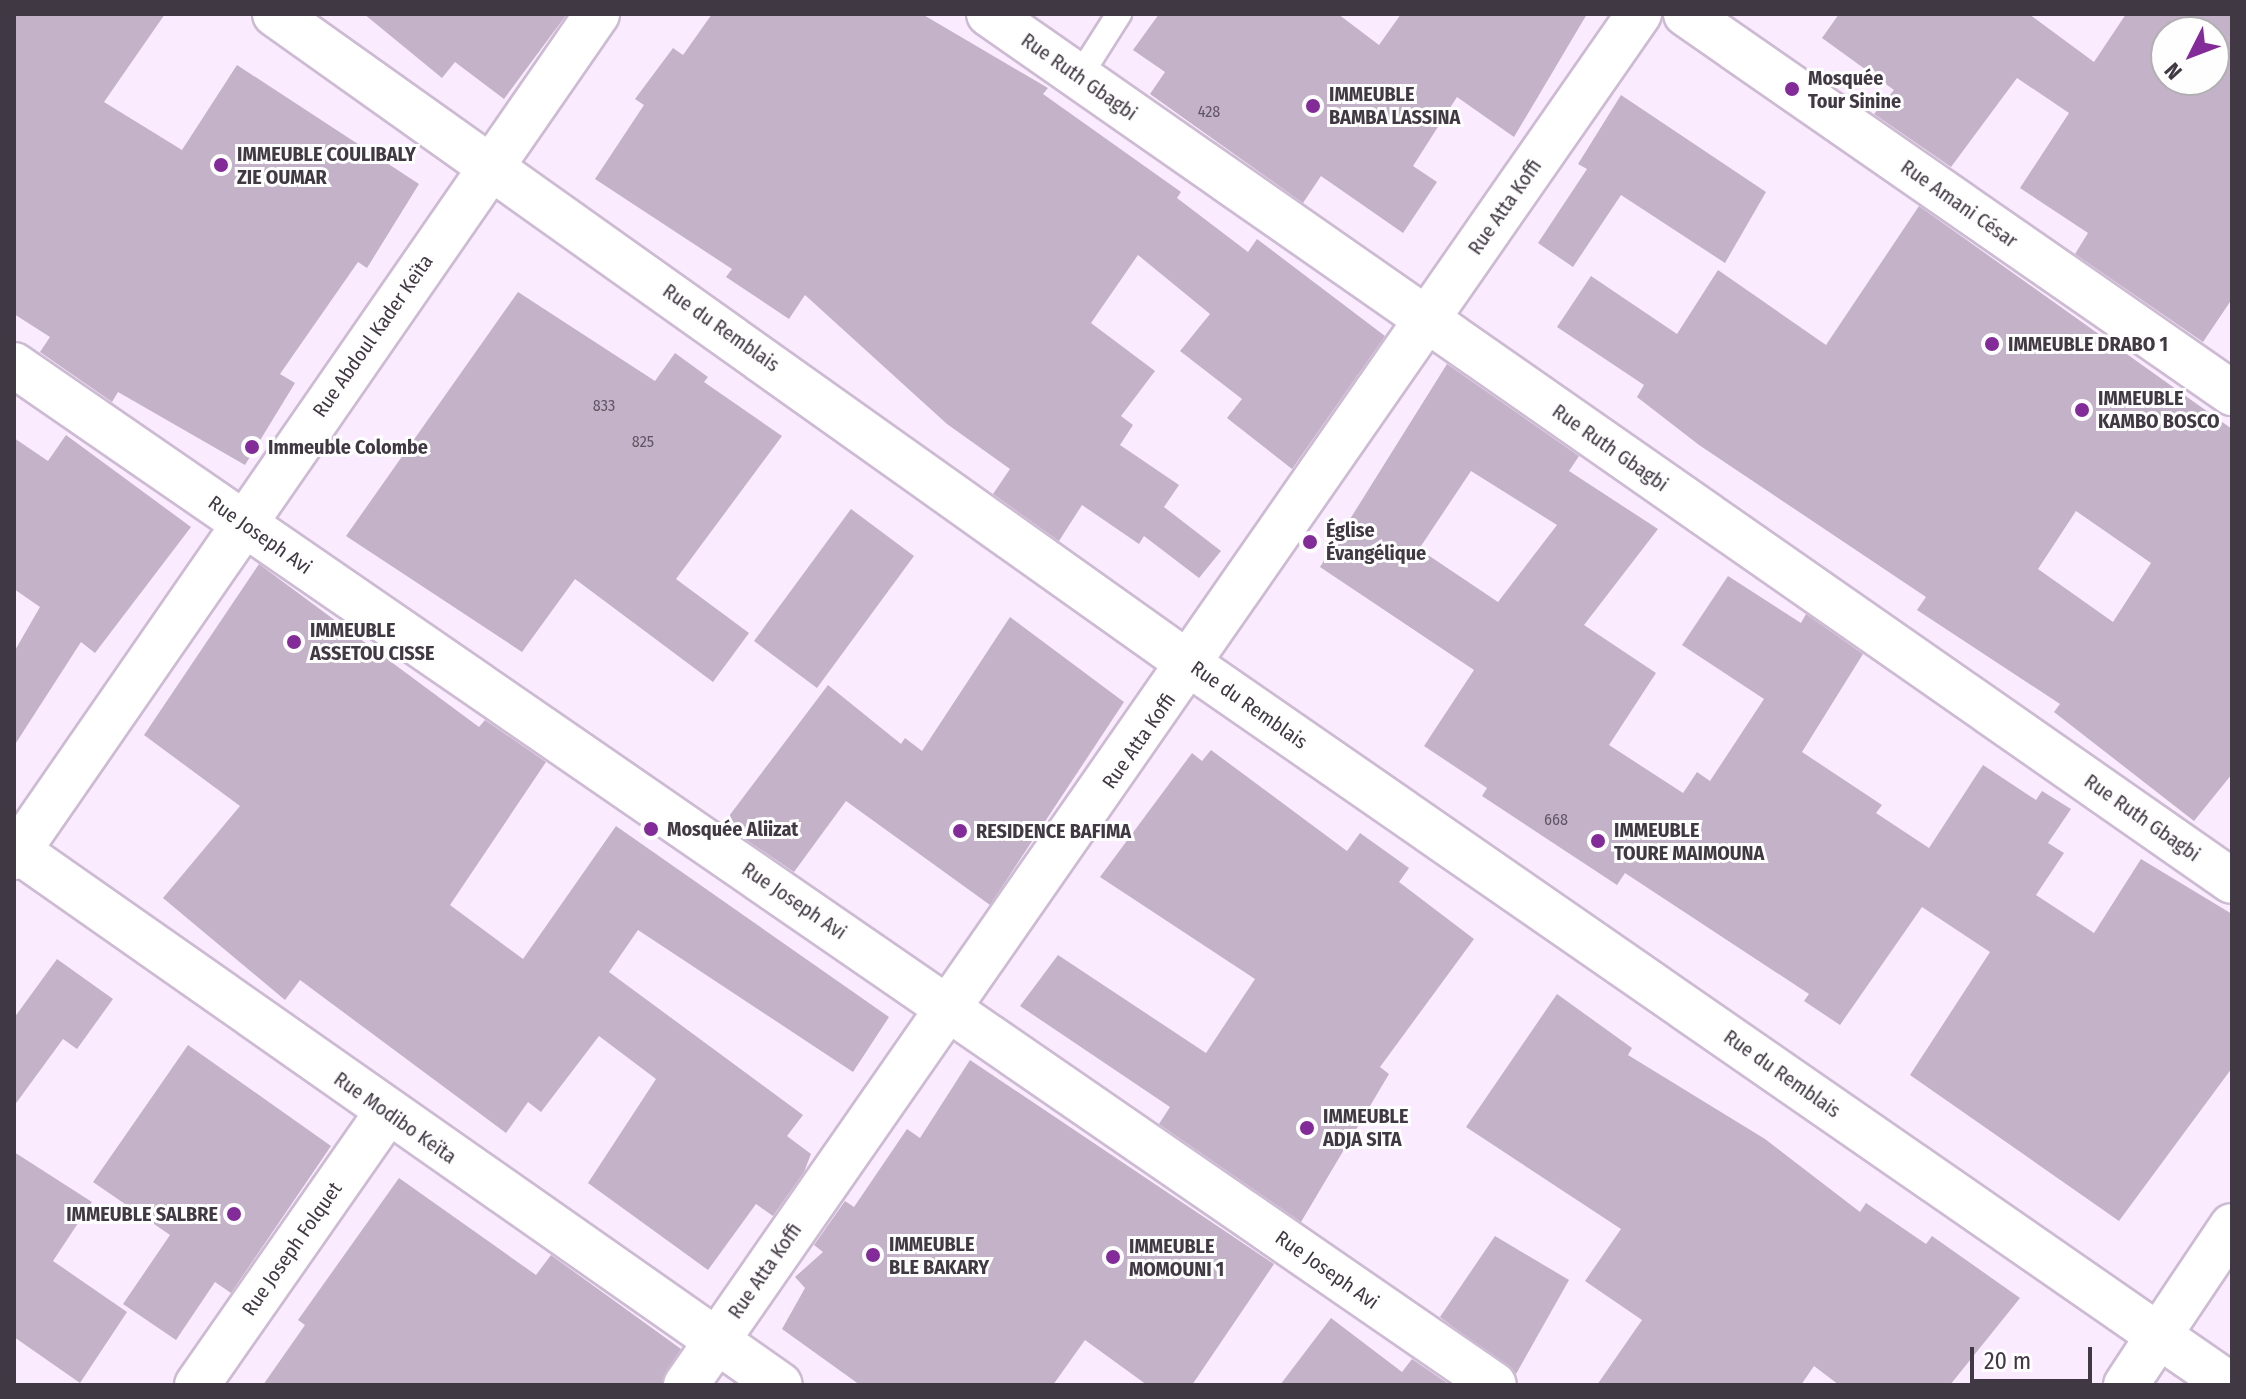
<!DOCTYPE html>
<html>
<head>
<meta charset="utf-8">
<style>
  body { margin:0 }
  #map { position:relative; width:2246px; height:1399px; overflow:hidden; background:#faebfe; font-family:"Fira Sans Condensed",sans-serif }
  div>[style] { position:absolute }
  [style*='--x'] { left:calc(var(--x)*1px); top:calc(var(--y)*1px); width:calc(var(--w)*1px); rotate:calc(var(--a)*1deg) }
  .building>* { inset:0; background:#c4b2c9 }
  .roads { filter:drop-shadow(2px 0 #cdbbd3) drop-shadow(-2px 0 #cdbbd3) drop-shadow(0 2px #cdbbd3) drop-shadow(0 -2px #cdbbd3) }
  .service>* { height:24px; margin:-12px; padding:0 12px; transform-origin:12px; border-radius:12px; background:#fff }
  .minor>* { height:44px; margin:-22px; padding:0 22px; transform-origin:22px; border-radius:22px; background:#fff }
  .tertiary>* { height:44px; margin:-22px; padding:0 22px; transform-origin:22px; border-radius:22px; background:#fff }
  .dots>* { width:22px; height:22px; translate:-50% -50%; box-sizing:border-box; border:4px solid #fefefe; border-radius:50% }
  span { translate:-50% -50%; white-space:nowrap; text-align:center; line-height:1.15; -webkit-text-stroke:6px #fefefe; paint-order:stroke }
  .number-label { font-size:16px; color:#615664 }
  .number-label span { -webkit-text-stroke-width:0 }
  .street-label { font-size:20px; color:#403842 }
  .poi-label { font-size:20px; color:#403842; font-weight:700 }
  .left { translate:0 -50%; text-align:left }
  .right { translate:-100% -50%; text-align:right }
  .frame { position:absolute; inset:0; border:16px solid #403842; pointer-events:none }
  .north { position:absolute; left:2150px; top:16px; width:80px; height:80px; box-sizing:border-box; background:#fefefe; border:2px solid #b2afb3; border-radius:50%; rotate:228deg; font-size:22px; font-weight:700; line-height:32px; text-align:center; color:#403842 }
  .north::after { content:''; display:block; margin:auto; width:28px; height:36px; background:#822b99; clip-path:polygon(50% 0,100% 100%,50% 72%,0 100%) }
  .scale { position:absolute; left:1970px; top:1347px; width:122px; height:36px; box-sizing:border-box; border:4px solid #403842; border-top:0; padding-left:10px; font-size:24px; line-height:28px; white-space:nowrap; color:#403842; -webkit-text-stroke:6px #fefefe; paint-order:stroke }
</style>
</head>
<body>
<div id="map">
  <div class="building">
    <i style="clip-path:polygon(14px 14px,165px 14px,104px 102px,182px 150px,237px 65px,419px 184px,367px 268px,358px 262px,280px 374px,295px 383px,245px 465px,118px 392px,112px 402px,40px 352px,50px 337px,14px 314px)"></i>
    <i style="clip-path:polygon(364px 14px,567px 14px,504px 99px,455px 62px,442px 78px)"></i>
    <i style="clip-path:polygon(712px 14px,922px 14px,1048px 88px,1043px 94px,1181px 192px,1177px 198px,1248px 252px,1257px 239px,1385px 336px,1292px 469px,1227px 418px,1242px 399px,1180px 351px,1210px 314px,1138px 255px,1091px 323px,1155px 371px,1121px 416px,1133px 425px,1120px 445px,1179px 485px,1164px 507px,1221px 551px,1199px 578px,1144px 536px,1139px 544px,1082px 505px,1059px 541px,993px 494px,1010px 469px,947px 424px,805px 295px,789px 319px,726px 277px,732px 269px,595px 179px,644px 105px,635px 99px,673px 48px,683px 55px)"></i>
    <i style="clip-path:polygon(1159px 14px,1338px 14px,1379px 45px,1401px 14px,1587px 14px,1514px 137px,1457px 97px,1413px 166px,1437px 182px,1403px 233px,1321px 176px,1303px 203px,1150px 94px,1165px 72px,1133px 50px)"></i>
    <i style="clip-path:polygon(evenodd,1839px 14px,2029px 14px,2094px 62px,2126px 14px,2232px 14px,2232px 299px,2203px 342px,2075px 254px,2088px 233px,2020px 188px,2069px 113px,2017px 78px,1951px 167px,1874px 114px,1894px 90px,1822px 38px,1839px 14px,2166px 32px,2214px 32px,2214px 80px,2166px 80px,2166px 32px)"></i>
    <i style="clip-path:polygon(1621px 95px,1766px 192px,1725px 263px,1621px 195px,1573px 267px,1538px 243px,1587px 169px,1578px 164px)"></i>
    <i style="clip-path:polygon(evenodd,1919px 206px,2232px 429px,2232px 774px,2194px 821px,2054px 712px,2060px 704px,1917px 610px,1926px 597px,1699px 445px,1637px 397px,1644px 385px,1557px 327px,1591px 276px,1677px 334px,1718px 270px,1826px 345px,1919px 206px,2076px 511px,2151px 563px,2113px 622px,2038px 569px,2076px 511px)"></i>
    <i style="clip-path:polygon(518px 292px,655px 381px,675px 353px,708px 377px,704px 382px,782px 436px,676px 579px,749px 633px,713px 682px,575px 579px,522px 652px,346px 536px)"></i>
    <i style="clip-path:polygon(evenodd,1447px 364px,1579px 456px,1569px 471px,1658px 529px,1584px 625px,1656px 673px,1609px 745px,1683px 793px,1697px 772px,1710px 781px,1764px 699px,1682px 645px,1728px 576px,1801px 623px,1806px 614px,1863px 654px,1802px 752px,1882px 805px,1876px 813px,1929px 848px,1983px 765px,2036px 800px,2042px 791px,2071px 809px,2048px 843px,2064px 853px,2036px 895px,2094px 933px,2141px 859px,2232px 914px,2232px 1068px,2119px 1221px,1910px 1075px,1990px 952px,1922px 907px,1840px 1025px,1804px 1001px,1809px 994px,1625px 873px,1617px 885px,1482px 796px,1487px 788px,1424px 746px,1474px 670px,1320px 567px,1447px 364px,1471px 471px,1557px 525px,1498px 602px,1419px 549px,1471px 471px)"></i>
    <i style="clip-path:polygon(66px 435px,191px 527px,95px 653px,81px 642px,14px 746px,14px 652px,40px 607px,14px 589px,14px 438px,48px 461px)"></i>
    <i style="clip-path:polygon(851px 509px,914px 556px,817px 688px,754px 641px)"></i>
    <i style="clip-path:polygon(259px 564px,479px 727px,485px 720px,546px 762px,450px 905px,523px 959px,616px 826px,889px 1017px,853px 1072px,638px 930px,609px 972px,803px 1115px,787px 1136px,811px 1154px,804px 1172px,773px 1216px,756px 1204px,708px 1270px,588px 1183px,656px 1079px,599px 1036px,541px 1112px,528px 1102px,506px 1133px,300px 980px,285px 1000px,163px 898px,240px 806px,144px 735px)"></i>
    <i style="clip-path:polygon(1010px 617px,1124px 702px,990px 905px,846px 801px,794px 872px,723px 824px,828px 685px,901px 744px,905px 738px,922px 751px)"></i>
    <i style="clip-path:polygon(1211px 750px,1347px 851px,1360px 833px,1409px 868px,1399px 882px,1474px 939px,1380px 1067px,1389px 1074px,1301px 1222px,1159px 1124px,1170px 1107px,1020px 1006px,1058px 955px,1206px 1053px,1255px 979px,1100px 877px,1192px 753px,1202px 761px)"></i>
    <i style="clip-path:polygon(57px 959px,113px 999px,77px 1049px,63px 1039px,14px 1106px,14px 1018px)"></i>
    <i style="clip-path:polygon(1557px 994px,1632px 1048px,1628px 1055px,1765px 1139px,1860px 1212px,1866px 1203px,1926px 1244px,1932px 1236px,2020px 1298px,1950px 1385px,1839px 1385px,1814px 1366px,1801px 1385px,1597px 1385px,1642px 1320px,1585px 1281px,1621px 1229px,1466px 1127px)"></i>
    <i style="clip-path:polygon(188px 1045px,331px 1146px,231px 1293px,215px 1282px,176px 1340px,123px 1304px,170px 1235px,93px 1182px)"></i>
    <i style="clip-path:polygon(970px 1060px,1274px 1264px,1192px 1385px,1147px 1385px,1085px 1340px,1053px 1385px,860px 1385px,782px 1329px,805px 1288px,795px 1277px,823px 1252px,814px 1245px,845px 1201px,854px 1207px,907px 1129px,920px 1138px)"></i>
    <i style="clip-path:polygon(14px 1152px,92px 1202px,53px 1261px,127px 1312px,80px 1383px,14px 1337px)"></i>
    <i style="clip-path:polygon(399px 1178px,536px 1275px,551px 1255px,681px 1349px,661px 1385px,263px 1385px,305px 1325px,298px 1320px)"></i>
    <i style="clip-path:polygon(1495px 1236px,1569px 1280px,1516px 1374px,1440px 1317px)"></i>
    <i style="clip-path:polygon(1331px 1318px,1402px 1372px,1412px 1359px,1450px 1385px,1280px 1385px)"></i>
  </div>
  <div class="roads">
    <div class="service">
      <i style="--x:1079;--y:77;--w:75;--a:-57.6"></i>
    </div>
    <div class="minor">
      <i style="--x:989;--y:14;--w:1515;--a:34.9"></i>
      <i style="--x:1686;--y:14;--w:665;--a:34.77"></i>
      <i style="--x:14;--y:365;--w:1797;--a:34.57"></i>
      <i style="--x:14;--y:848;--w:935;--a:35.03"></i>
      <i style="--x:14;--y:857;--w:1025;--a:-55.33"></i>
      <i style="--x:197;--y:1385;--w:332;--a:-55.1"></i>
      <i style="--x:686;--y:1385;--w:1670;--a:-55.2"></i>
      <i style="--x:2126;--y:1385;--w:60;--a:-56.6"></i>
    </div>
    <div class="tertiary">
      <i style="--x:275;--y:14;--w:1125;--a:35.41"></i>
      <i style="--x:1192;--y:666;--w:1263;--a:34.71"></i>
      <i style="--x:2159;--y:1335;--w:131;--a:-56.2"></i>
    </div>
  </div>
  <div class="dots">
    <i style="left:1792px;top:89px;background:#822b99"></i>
    <i style="left:1313px;top:106px;background:#822b99"></i>
    <i style="left:221px;top:165px;background:#822b99"></i>
    <i style="left:1992px;top:344px;background:#822b99"></i>
    <i style="left:2082px;top:410px;background:#822b99"></i>
    <i style="left:252px;top:447px;background:#822b99"></i>
    <i style="left:1310px;top:542px;background:#822b99"></i>
    <i style="left:294px;top:642px;background:#822b99"></i>
    <i style="left:651px;top:829px;background:#822b99"></i>
    <i style="left:960px;top:831px;background:#822b99"></i>
    <i style="left:1598px;top:841px;background:#822b99"></i>
    <i style="left:1307px;top:1128px;background:#822b99"></i>
    <i style="left:234px;top:1214px;background:#822b99"></i>
    <i style="left:873px;top:1255px;background:#822b99"></i>
    <i style="left:1113px;top:1257px;background:#822b99"></i>
  </div>
  <div class="number-label">
    <span style="left:1209px;top:112px">428</span>
    <span style="left:604px;top:406px">833</span>
    <span style="left:643px;top:442px">825</span>
    <span style="left:1556px;top:820px">668</span>
  </div>
  <div class="street-label">
    <span style="left:1079px;top:77px;rotate:35deg">Rue Ruth Gbagbi</span>
    <span style="left:1959px;top:204px;rotate:35deg">Rue Amani César</span>
    <span style="left:1505px;top:207px;rotate:-55deg">Rue Atta Koffi</span>
    <span style="left:721px;top:328px;rotate:35deg">Rue du Remblais</span>
    <span style="left:373px;top:336px;rotate:-55deg">Rue Abdoul Kader Keïta</span>
    <span style="left:1610px;top:448px;rotate:35deg">Rue Ruth Gbagbi</span>
    <span style="left:260px;top:535px;rotate:35deg">Rue Joseph Avi</span>
    <span style="left:1249px;top:705px;rotate:35deg">Rue du Remblais</span>
    <span style="left:1139px;top:741px;rotate:-55deg">Rue Atta Koffi</span>
    <span style="left:2142px;top:818px;rotate:35deg">Rue Ruth Gbagbi</span>
    <span style="left:794px;top:901px;rotate:34deg">Rue Joseph Avi</span>
    <span style="left:1782px;top:1074px;rotate:35deg">Rue du Remblais</span>
    <span style="left:395px;top:1118px;rotate:35deg">Rue Modibo Keïta</span>
    <span style="left:292px;top:1249px;rotate:-55deg">Rue Joseph Folquet</span>
    <span style="left:1327px;top:1270px;rotate:35deg">Rue Joseph Avi</span>
    <span style="left:765px;top:1271px;rotate:-55deg">Rue Atta Koffi</span>
  </div>
  <div class="poi-label">
    <span class="left" style="left:1808px;top:90px">Mosquée<br>Tour Sinine</span>
    <span class="left" style="left:1329px;top:106px">IMMEUBLE<br>BAMBA LASSINA</span>
    <span class="left" style="left:237px;top:166px">IMMEUBLE COULIBALY<br>ZIE OUMAR</span>
    <span class="left" style="left:2008px;top:344px">IMMEUBLE DRABO 1</span>
    <span class="left" style="left:2098px;top:410px">IMMEUBLE<br>KAMBO BOSCO</span>
    <span class="left" style="left:268px;top:447px">Immeuble Colombe</span>
    <span class="left" style="left:1326px;top:542px">Église<br>Évangélique</span>
    <span class="left" style="left:310px;top:642px">IMMEUBLE<br>ASSETOU CISSE</span>
    <span class="left" style="left:667px;top:829px">Mosquée Aliizat</span>
    <span class="left" style="left:1614px;top:842px">IMMEUBLE<br>TOURE MAIMOUNA</span>
    <span class="left" style="left:976px;top:831px">RESIDENCE BAFIMA</span>
    <span class="left" style="left:1323px;top:1128px">IMMEUBLE<br>ADJA SITA</span>
    <span class="right" style="left:218px;top:1214px">IMMEUBLE SALBRE</span>
    <span class="left" style="left:889px;top:1256px">IMMEUBLE<br>BLE BAKARY</span>
    <span class="left" style="left:1129px;top:1258px">IMMEUBLE<br>MOMOUNI 1</span>
  </div>
  <div class="frame"></div>
  <div class="north">N</div>
  <div class="scale">20 m</div>
</div>
</body>
</html>
